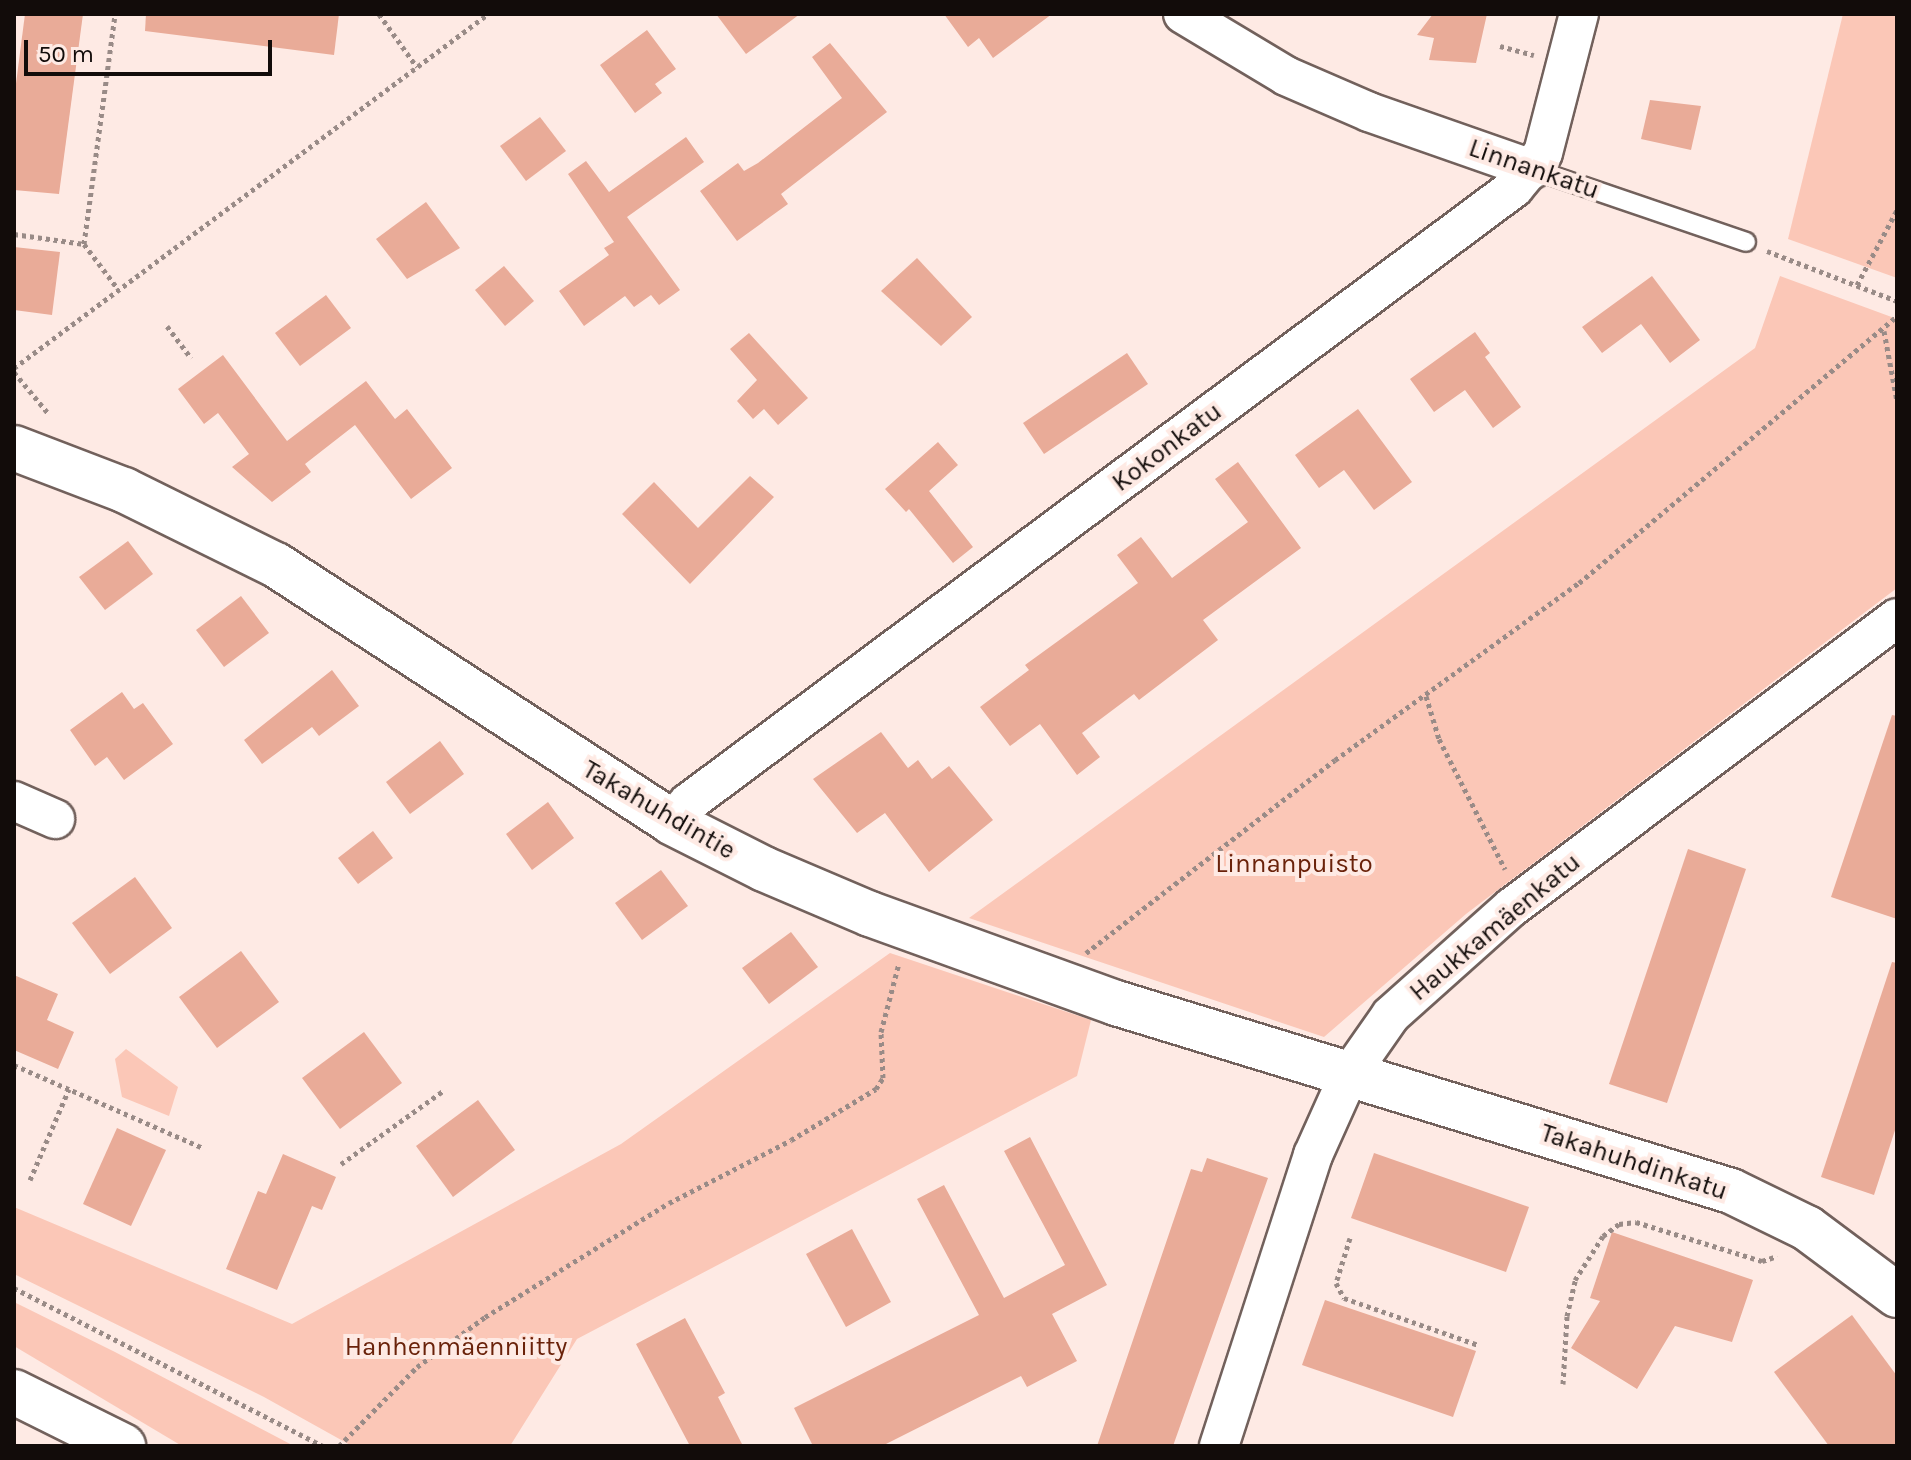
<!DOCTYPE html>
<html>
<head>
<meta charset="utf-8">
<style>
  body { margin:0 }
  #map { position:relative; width:1911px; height:1460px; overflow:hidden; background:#feeae4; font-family:Karla,sans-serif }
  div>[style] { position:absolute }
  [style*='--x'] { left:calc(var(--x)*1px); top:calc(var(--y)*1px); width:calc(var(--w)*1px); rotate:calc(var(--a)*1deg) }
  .green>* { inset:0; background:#fbc7b7 }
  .building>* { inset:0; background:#e9ab98 }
  .path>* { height:5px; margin-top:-2.5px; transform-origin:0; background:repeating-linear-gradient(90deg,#998b87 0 4px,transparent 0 8px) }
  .roads { filter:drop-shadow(2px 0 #72615c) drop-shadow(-2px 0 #72615c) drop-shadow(0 2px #72615c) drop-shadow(0 -2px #72615c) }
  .service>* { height:18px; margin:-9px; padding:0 9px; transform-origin:9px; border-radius:9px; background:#fff }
  .minor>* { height:38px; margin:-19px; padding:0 19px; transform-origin:19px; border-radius:19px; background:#fff }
  .tertiary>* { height:44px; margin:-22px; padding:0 22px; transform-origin:22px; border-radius:22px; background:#fff }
  .primary>* { height:44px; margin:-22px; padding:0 22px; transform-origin:22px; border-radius:22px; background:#fff }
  span { translate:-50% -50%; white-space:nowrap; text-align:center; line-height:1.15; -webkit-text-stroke:8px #feeae4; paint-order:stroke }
  .street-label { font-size:26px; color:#120c0a }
  .park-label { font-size:26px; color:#6a220a }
  .frame { position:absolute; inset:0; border:16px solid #120c0a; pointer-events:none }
  .scale { position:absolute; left:24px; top:40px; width:248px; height:36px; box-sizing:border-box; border:4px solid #120c0a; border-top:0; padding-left:10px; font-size:24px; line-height:28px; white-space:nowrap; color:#120c0a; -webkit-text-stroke:6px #feeae4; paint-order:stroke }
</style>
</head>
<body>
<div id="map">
  <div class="green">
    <i style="clip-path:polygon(1843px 14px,1897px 14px,1897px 278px,1788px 239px)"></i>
    <i style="clip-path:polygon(1780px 276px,1897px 319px,1897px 588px,1466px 914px,1324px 1037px,969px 918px,1755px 348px)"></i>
    <i style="clip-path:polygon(890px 953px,1091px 1020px,1077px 1076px,577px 1339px,510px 1446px,352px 1446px,264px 1397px,14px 1274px,14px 1207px,292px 1324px,621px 1144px)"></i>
    <i style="clip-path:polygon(126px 1049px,178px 1087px,169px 1116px,122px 1097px,115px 1059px)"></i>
    <i style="clip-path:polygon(14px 1302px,115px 1352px,294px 1446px,182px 1446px,14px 1346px)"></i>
  </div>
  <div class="building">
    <i style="clip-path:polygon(25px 14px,83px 14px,59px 194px,14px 190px,14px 99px)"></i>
    <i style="clip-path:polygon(146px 14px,339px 14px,334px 55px,145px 31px)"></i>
    <i style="clip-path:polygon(716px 14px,800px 14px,746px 54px)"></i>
    <i style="clip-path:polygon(944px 14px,1052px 14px,993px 58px,979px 38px,968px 47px)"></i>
    <i style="clip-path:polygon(1433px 14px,1487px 14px,1476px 63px,1429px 60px,1434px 38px,1417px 35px)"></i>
    <i style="clip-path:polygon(647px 30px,676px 69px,655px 84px,662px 93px,635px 113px,600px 65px)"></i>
    <i style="clip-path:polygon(830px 43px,887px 112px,781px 194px,788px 204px,737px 241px,700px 191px,738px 163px,744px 171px,758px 163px,842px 98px,812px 57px)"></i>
    <i style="clip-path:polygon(1650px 100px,1701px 106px,1691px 150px,1641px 139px)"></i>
    <i style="clip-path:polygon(540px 117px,566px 151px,526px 181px,500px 146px)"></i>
    <i style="clip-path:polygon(686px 137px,704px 162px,627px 217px,680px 290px,659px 305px,651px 295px,634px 307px,625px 296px,584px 326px,559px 291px,609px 255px,604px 248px,614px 242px,568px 174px,586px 161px,609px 192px)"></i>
    <i style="clip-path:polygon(426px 202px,460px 248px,407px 279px,376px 239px)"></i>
    <i style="clip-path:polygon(14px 247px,60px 252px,52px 315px,14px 310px)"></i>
    <i style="clip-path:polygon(917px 258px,972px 317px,941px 346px,881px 291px)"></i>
    <i style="clip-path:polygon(504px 266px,534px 301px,505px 326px,475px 290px)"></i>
    <i style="clip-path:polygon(1652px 276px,1700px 340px,1670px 363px,1641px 324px,1602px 353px,1582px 327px)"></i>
    <i style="clip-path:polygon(326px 295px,351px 328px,300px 366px,275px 333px)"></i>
    <i style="clip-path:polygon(1475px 332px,1490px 353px,1485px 357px,1521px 407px,1493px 428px,1465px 390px,1434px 412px,1410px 379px)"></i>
    <i style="clip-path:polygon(749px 333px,808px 398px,778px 425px,764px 409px,753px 419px,737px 401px,757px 380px,730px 349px)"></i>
    <i style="clip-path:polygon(1127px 353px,1148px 384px,1044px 454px,1023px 423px)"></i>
    <i style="clip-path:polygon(223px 355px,287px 441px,366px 381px,395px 419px,407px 409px,452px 468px,411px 499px,355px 425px,305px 464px,311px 472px,272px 502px,232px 467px,249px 454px,218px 413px,204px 424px,178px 389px)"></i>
    <i style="clip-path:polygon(1358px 409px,1412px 482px,1374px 510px,1344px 470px,1319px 488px,1295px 455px)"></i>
    <i style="clip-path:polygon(938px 442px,958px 465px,929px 491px,973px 547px,953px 563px,909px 509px,906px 512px,885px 489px)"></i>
    <i style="clip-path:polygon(1238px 462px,1301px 548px,1203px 620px,1218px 640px,1139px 700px,1134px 694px,1082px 733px,1100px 757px,1077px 775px,1040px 724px,1010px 746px,980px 707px,1029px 670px,1025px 665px,1138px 583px,1117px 555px,1141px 537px,1172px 578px,1248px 522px,1215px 479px)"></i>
    <i style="clip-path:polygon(750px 476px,774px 497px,690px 584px,622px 514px,654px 482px,698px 528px)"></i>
    <i style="clip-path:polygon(128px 541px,153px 574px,105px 610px,79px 577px)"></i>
    <i style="clip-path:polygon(241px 596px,269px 633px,224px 667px,196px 630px)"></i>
    <i style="clip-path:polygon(332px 670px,359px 706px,319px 736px,312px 727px,262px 764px,244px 740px)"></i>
    <i style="clip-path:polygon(122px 692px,134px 709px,143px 703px,173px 744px,124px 780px,107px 757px,95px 766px,70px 730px)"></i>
    <i style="clip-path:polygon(1892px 715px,1897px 716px,1897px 919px,1831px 897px)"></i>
    <i style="clip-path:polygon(881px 732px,908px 768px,918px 760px,932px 779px,949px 766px,993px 820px,929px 872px,885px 813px,857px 833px,813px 779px)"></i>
    <i style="clip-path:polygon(440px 741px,464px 774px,410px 814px,386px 782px)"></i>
    <i style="clip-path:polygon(548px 802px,574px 838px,532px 870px,506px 834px)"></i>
    <i style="clip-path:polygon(373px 831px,393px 858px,358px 884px,338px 858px)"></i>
    <i style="clip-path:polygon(1688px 849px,1746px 869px,1667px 1103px,1609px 1084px)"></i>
    <i style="clip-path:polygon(661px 870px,688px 906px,642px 940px,615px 903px)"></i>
    <i style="clip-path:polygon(135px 877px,172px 928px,110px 974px,72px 923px)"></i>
    <i style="clip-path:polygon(791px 932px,818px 967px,769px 1004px,742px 968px)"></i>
    <i style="clip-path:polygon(241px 951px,279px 1002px,217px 1048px,179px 997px)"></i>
    <i style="clip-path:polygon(1892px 962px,1897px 963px,1897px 1124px,1874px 1195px,1821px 1177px)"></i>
    <i style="clip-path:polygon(14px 975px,58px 994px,47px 1020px,74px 1032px,58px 1069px,14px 1050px)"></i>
    <i style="clip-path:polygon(364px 1032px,402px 1083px,340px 1129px,302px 1078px)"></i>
    <i style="clip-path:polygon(478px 1100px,515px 1150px,453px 1197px,416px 1146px)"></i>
    <i style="clip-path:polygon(117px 1128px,166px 1150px,131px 1226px,83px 1204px)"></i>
    <i style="clip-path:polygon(1030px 1137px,1107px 1285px,1052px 1314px,1077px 1361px,1027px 1387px,1021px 1376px,882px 1446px,813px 1446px,794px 1408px,979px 1315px,917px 1199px,944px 1185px,1004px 1298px,1065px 1265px,1004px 1151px)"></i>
    <i style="clip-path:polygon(1374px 1153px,1529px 1207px,1506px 1272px,1351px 1218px)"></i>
    <i style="clip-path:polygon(283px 1154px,336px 1177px,322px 1210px,312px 1206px,277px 1290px,226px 1269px,258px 1191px,266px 1194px)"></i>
    <i style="clip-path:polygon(1207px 1158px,1268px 1178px,1173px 1446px,1097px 1446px,1191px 1169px,1202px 1172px)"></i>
    <i style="clip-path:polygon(852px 1229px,891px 1302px,846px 1327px,806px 1254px)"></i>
    <i style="clip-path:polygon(1612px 1232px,1753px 1280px,1732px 1342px,1675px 1326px,1637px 1389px,1571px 1348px,1600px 1301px,1590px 1298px)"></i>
    <i style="clip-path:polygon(1325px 1300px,1476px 1351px,1453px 1417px,1302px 1365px)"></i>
    <i style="clip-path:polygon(1852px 1315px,1897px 1376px,1897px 1446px,1829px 1446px,1774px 1372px)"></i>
    <i style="clip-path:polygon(685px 1318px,725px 1393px,718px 1397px,743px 1446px,690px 1446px,636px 1344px)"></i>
  </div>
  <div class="path">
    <i style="--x:379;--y:14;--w:65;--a:54.4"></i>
    <i style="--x:1500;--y:46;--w:35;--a:15"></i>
    <i style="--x:14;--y:234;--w:71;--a:8.1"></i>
    <i style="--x:84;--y:244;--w:232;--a:-82.3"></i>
    <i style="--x:84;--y:244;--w:56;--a:52.9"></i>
    <i style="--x:1767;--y:251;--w:139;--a:21"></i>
    <i style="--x:1857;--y:285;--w:85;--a:-61.9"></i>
    <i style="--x:167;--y:326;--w:40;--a:53"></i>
    <i style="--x:1884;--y:331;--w:71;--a:79.5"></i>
    <i style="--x:14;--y:368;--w:592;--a:-36.75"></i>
    <i style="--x:14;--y:372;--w:53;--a:50.3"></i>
    <i style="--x:1426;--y:696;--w:45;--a:73.2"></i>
    <i style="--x:1439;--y:739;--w:146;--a:63.1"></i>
    <i style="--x:1086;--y:953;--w:315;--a:-37.8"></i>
    <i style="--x:1335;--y:760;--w:301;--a:-36"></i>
    <i style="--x:1579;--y:583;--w:415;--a:-40"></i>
    <i style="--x:14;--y:1065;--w:206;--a:23.7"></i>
    <i style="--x:341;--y:1164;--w:125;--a:-35.6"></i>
    <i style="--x:30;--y:1180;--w:99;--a:-66.8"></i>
    <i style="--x:1350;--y:1238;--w:47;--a:107.3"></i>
    <i style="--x:1336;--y:1283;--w:17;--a:62"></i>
    <i style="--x:1344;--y:1298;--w:142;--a:19.3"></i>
    <i style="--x:14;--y:1288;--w:347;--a:27.1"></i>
    <i style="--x:1563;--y:1384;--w:68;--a:-86.6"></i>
    <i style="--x:1567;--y:1316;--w:37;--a:-77"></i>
    <i style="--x:1575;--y:1280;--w:52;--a:-57.5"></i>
    <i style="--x:1603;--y:1236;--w:20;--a:-37"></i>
    <i style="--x:1619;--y:1224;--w:17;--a:-7"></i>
    <i style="--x:1636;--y:1222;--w:132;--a:17.2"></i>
    <i style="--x:1762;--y:1261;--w:16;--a:-18"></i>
    <i style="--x:339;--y:1446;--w:111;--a:-45.4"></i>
    <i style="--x:417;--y:1367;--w:84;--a:-36.3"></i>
    <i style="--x:485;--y:1317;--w:216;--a:-31.8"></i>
    <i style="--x:669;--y:1203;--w:137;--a:-27.3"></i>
    <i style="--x:791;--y:1140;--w:99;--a:-31"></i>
    <i style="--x:876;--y:1089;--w:13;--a:-58"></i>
    <i style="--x:883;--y:1078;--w:46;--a:-92.5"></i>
    <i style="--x:881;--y:1032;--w:71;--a:-75.4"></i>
  </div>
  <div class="roads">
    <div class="service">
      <i style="--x:1532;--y:169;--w:226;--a:18.8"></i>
    </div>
    <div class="minor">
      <i style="--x:1183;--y:14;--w:120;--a:31"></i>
      <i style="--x:1286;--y:76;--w:90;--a:23.4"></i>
      <i style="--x:1369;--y:112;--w:173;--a:19.3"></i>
      <i style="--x:14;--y:801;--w:45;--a:23.7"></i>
      <i style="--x:671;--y:822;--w:25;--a:-48"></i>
      <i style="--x:688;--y:803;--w:1030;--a:-36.67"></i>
      <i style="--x:1514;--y:188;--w:45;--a:-50.4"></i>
      <i style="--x:1543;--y:153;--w:144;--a:-75.5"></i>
      <i style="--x:1219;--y:1446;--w:306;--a:-72.1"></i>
      <i style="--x:1313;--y:1155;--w:88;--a:-65.8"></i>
      <i style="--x:1349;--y:1075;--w:73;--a:-55"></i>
      <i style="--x:1391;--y:1015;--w:162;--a:-41.8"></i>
      <i style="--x:1512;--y:907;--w:481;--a:-36.9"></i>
    </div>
    <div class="tertiary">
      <i style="--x:14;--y:448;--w:118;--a:20.9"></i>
      <i style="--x:124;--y:490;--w:169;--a:26.3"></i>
      <i style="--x:276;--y:565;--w:471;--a:33"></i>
      <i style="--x:671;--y:822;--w:104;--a:26.8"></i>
      <i style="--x:764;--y:869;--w:115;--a:23"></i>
      <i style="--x:870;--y:914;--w:262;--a:19.9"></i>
      <i style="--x:1116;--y:1003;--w:643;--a:17"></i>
      <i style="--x:1731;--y:1191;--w:85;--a:26"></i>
      <i style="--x:1807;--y:1228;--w:112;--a:36.7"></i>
    </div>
    <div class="primary">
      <i style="--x:14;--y:1392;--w:122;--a:26.4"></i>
    </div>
  </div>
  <div class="street-label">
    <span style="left:1534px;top:169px;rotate:19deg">Linnankatu</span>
    <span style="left:1167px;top:447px;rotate:-37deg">Kokonkatu</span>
    <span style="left:659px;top:810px;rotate:30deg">Takahuhdintie</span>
    <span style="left:1495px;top:927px;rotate:-40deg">Haukkamäenkatu</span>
    <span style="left:1634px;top:1162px;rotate:18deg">Takahuhdinkatu</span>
  </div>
  <div class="park-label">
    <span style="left:1294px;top:864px">Linnanpuisto</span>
    <span style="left:456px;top:1347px">Hanhenmäenniitty</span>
  </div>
  <div class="frame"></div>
  <div class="scale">50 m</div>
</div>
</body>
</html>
